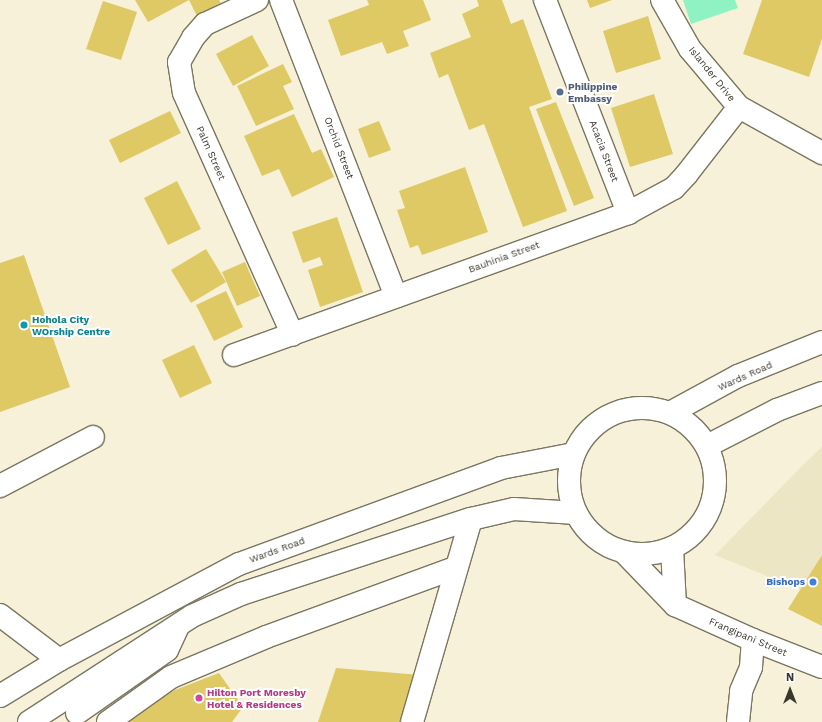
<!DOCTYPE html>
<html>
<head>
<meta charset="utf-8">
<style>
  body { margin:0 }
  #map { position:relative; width:822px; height:722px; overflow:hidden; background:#f6f1d8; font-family:"Work Sans",sans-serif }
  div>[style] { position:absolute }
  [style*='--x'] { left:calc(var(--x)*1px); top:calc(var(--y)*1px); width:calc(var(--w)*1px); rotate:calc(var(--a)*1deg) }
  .built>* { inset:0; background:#ece6c5 }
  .green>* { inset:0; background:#8ef2c3 }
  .building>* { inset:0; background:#dec965 }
  .roads { filter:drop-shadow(1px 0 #7a765f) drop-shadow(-1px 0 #7a765f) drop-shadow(0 1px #7a765f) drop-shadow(0 -1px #7a765f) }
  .minor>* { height:22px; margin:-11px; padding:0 11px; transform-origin:11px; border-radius:11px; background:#fff }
  .major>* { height:22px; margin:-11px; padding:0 11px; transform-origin:11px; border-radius:11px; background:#fff }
  .major>.ring { margin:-11px; padding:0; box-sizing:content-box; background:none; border:22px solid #fff; border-radius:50% }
  .dots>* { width:11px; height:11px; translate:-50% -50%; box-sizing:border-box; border:2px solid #fff; border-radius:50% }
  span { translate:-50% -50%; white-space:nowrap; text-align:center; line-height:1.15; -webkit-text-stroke:4px #fff; paint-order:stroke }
  .street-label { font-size:10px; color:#3a382e }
  .service-label { font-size:10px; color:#4e5e75; font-weight:700 }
  .left { translate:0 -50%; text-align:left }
  .culture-label { font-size:10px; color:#0d838f; font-weight:700 }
  .shop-label { font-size:10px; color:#366cbe; font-weight:700 }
  .right { translate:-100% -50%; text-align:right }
  .hotel-label { font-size:10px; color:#b23c85; font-weight:700 }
  .north { position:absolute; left:770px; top:670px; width:40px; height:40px; -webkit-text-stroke:3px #fff; paint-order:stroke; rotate:0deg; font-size:11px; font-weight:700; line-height:16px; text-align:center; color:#3a382e }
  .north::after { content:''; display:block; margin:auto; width:14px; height:18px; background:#3a382e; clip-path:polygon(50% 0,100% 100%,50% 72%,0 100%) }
</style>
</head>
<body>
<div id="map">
  <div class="built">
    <i style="clip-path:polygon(822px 447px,822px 598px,715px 555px,803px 465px)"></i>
  </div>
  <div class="green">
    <i style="clip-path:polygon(683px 0,735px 0,738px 8px,691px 24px)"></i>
  </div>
  <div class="building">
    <i style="clip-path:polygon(135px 0,219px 0,221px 3px,197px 16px,189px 0,148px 22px)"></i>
    <i style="clip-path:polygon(367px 0,423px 0,431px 20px,403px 31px,409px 46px,387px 54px,382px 42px,341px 56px,328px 20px,369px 5px)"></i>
    <i style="clip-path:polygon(477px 0,502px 0,511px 24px,523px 19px,552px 99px,529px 107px,567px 211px,523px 227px,484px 124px,469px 130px,448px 74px,439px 78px,430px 53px,471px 37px,462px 14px,479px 6px)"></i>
    <i style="clip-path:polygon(587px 0,612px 0,590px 8px)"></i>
    <i style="clip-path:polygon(762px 0,822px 0,822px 39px,809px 77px,743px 54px)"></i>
    <i style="clip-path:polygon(103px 1px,137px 12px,121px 60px,86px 49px)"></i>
    <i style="clip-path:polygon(648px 16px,661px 59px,616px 73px,603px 31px)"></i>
    <i style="clip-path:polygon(252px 35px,269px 66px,233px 86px,216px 54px)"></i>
    <i style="clip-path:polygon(283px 64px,292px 82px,283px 86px,294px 109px,256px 126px,237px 86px)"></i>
    <i style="clip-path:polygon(654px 94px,673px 154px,630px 167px,611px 108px)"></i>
    <i style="clip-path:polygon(556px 102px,594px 198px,574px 206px,536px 109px)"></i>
    <i style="clip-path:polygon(170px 111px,181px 133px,120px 163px,109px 140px)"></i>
    <i style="clip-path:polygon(294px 114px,312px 153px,321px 149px,334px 177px,292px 197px,279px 169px,262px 176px,244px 136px)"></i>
    <i style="clip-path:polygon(379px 121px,391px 150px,369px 158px,358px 129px)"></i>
    <i style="clip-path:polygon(465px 167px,488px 232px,422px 255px,418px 245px,410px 248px,397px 210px,405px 208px,399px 191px)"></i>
    <i style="clip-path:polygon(177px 181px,201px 229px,168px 245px,144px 198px)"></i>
    <i style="clip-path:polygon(337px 217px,363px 292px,320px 307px,308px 270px,323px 265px,320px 257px,303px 263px,292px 232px)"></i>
    <i style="clip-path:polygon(206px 249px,226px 282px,191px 303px,171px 270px)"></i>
    <i style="clip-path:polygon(24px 255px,70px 387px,0 412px,0 263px)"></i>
    <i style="clip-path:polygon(245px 262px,260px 296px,237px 306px,222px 272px)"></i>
    <i style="clip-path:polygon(226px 291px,243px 327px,214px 341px,196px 305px)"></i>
    <i style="clip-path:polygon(194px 345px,212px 383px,180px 398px,162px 360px)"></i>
    <i style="clip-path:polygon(822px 555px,822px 626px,788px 609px)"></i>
    <i style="clip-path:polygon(336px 668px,420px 675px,403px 722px,318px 722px)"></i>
    <i style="clip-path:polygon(219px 673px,243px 707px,232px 722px,127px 722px,136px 713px,175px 690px)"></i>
  </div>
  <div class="roads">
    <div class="minor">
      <i style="--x:257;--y:0;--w:57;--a:155.2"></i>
      <i style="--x:205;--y:24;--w:18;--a:131"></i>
      <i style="--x:193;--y:38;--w:28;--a:120"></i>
      <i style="--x:179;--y:62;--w:31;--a:81"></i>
      <i style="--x:184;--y:93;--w:265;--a:65.8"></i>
      <i style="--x:281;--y:0;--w:318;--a:68.8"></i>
      <i style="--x:545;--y:0;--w:229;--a:68.7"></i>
      <i style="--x:662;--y:0;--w:56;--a:60.3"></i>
      <i style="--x:690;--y:49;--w:76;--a:49.8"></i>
      <i style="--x:739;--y:107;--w:95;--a:29"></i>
      <i style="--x:234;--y:355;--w:419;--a:-19.8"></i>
      <i style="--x:628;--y:213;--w:52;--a:-28.5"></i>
      <i style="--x:674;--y:188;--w:18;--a:-47"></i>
      <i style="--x:686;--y:175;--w:86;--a:-52.1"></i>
      <i style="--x:0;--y:486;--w:105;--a:-27.8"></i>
      <i style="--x:672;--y:548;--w:57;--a:87"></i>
      <i style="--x:624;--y:552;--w:74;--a:46.1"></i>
      <i style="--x:675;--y:605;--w:85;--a:24.2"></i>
      <i style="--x:753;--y:640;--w:74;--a:21.4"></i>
      <i style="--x:0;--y:615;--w:74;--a:37.3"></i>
      <i style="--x:77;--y:713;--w:110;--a:-35"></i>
      <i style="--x:167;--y:650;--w:26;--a:-65"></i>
      <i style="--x:108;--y:722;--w:77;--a:-35.5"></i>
      <i style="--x:171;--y:677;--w:103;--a:-22.8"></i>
      <i style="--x:266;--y:637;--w:203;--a:-20.1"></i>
      <i style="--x:412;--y:722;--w:211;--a:-73.8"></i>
      <i style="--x:738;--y:722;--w:31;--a:-84"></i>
      <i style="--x:741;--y:691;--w:26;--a:-67"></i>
      <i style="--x:751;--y:667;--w:27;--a:-86"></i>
    </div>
    <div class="major">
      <i class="ring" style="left:569px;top:408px;width:124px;height:124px"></i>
      <i style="--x:670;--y:413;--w:77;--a:-28.6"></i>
      <i style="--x:738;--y:376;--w:91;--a:-22"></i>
      <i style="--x:707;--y:446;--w:79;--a:-27.2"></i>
      <i style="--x:777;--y:410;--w:48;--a:-20.7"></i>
      <i style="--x:0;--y:696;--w:69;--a:-31.4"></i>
      <i style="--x:59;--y:660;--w:204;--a:-28.1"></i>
      <i style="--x:239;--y:564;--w:279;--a:-20.1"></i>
      <i style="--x:501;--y:468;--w:74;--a:-10.9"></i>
      <i style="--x:29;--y:722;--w:194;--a:-33"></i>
      <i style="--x:192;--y:616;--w:54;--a:-24.2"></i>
      <i style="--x:241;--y:594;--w:242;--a:-18.1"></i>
      <i style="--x:471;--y:519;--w:44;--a:-13.1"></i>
      <i style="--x:514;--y:509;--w:62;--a:3.7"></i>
    </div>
  </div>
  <div class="dots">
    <i style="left:560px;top:92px;background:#5c6f8a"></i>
    <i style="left:24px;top:325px;background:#0f9aa8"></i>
    <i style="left:813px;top:582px;background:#3f7fe0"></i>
    <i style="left:199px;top:698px;background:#d1479c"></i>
  </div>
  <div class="street-label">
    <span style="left:712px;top:74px;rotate:51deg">Islander Drive</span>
    <span style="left:339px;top:148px;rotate:69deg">Orchid Street</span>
    <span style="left:604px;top:151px;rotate:69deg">Acacia Street</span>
    <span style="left:211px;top:153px;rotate:66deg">Palm Street</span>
    <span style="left:504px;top:257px;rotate:-20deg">Bauhinia Street</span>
    <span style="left:745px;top:376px;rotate:-24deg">Wards Road</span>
    <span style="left:277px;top:550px;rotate:-20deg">Wards Road</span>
    <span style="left:748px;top:637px;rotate:23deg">Frangipani Street</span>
  </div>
  <div class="service-label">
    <span class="left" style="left:568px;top:92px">Philippine<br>Embassy</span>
  </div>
  <div class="culture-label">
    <span class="left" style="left:32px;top:325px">Hohola City<br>WOrship Centre</span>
  </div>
  <div class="shop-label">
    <span class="right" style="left:805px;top:582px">Bishops</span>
  </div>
  <div class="hotel-label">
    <span class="left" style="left:207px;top:698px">Hilton Port Moresby<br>Hotel &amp; Residences</span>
  </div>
  <div class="north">N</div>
</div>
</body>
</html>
